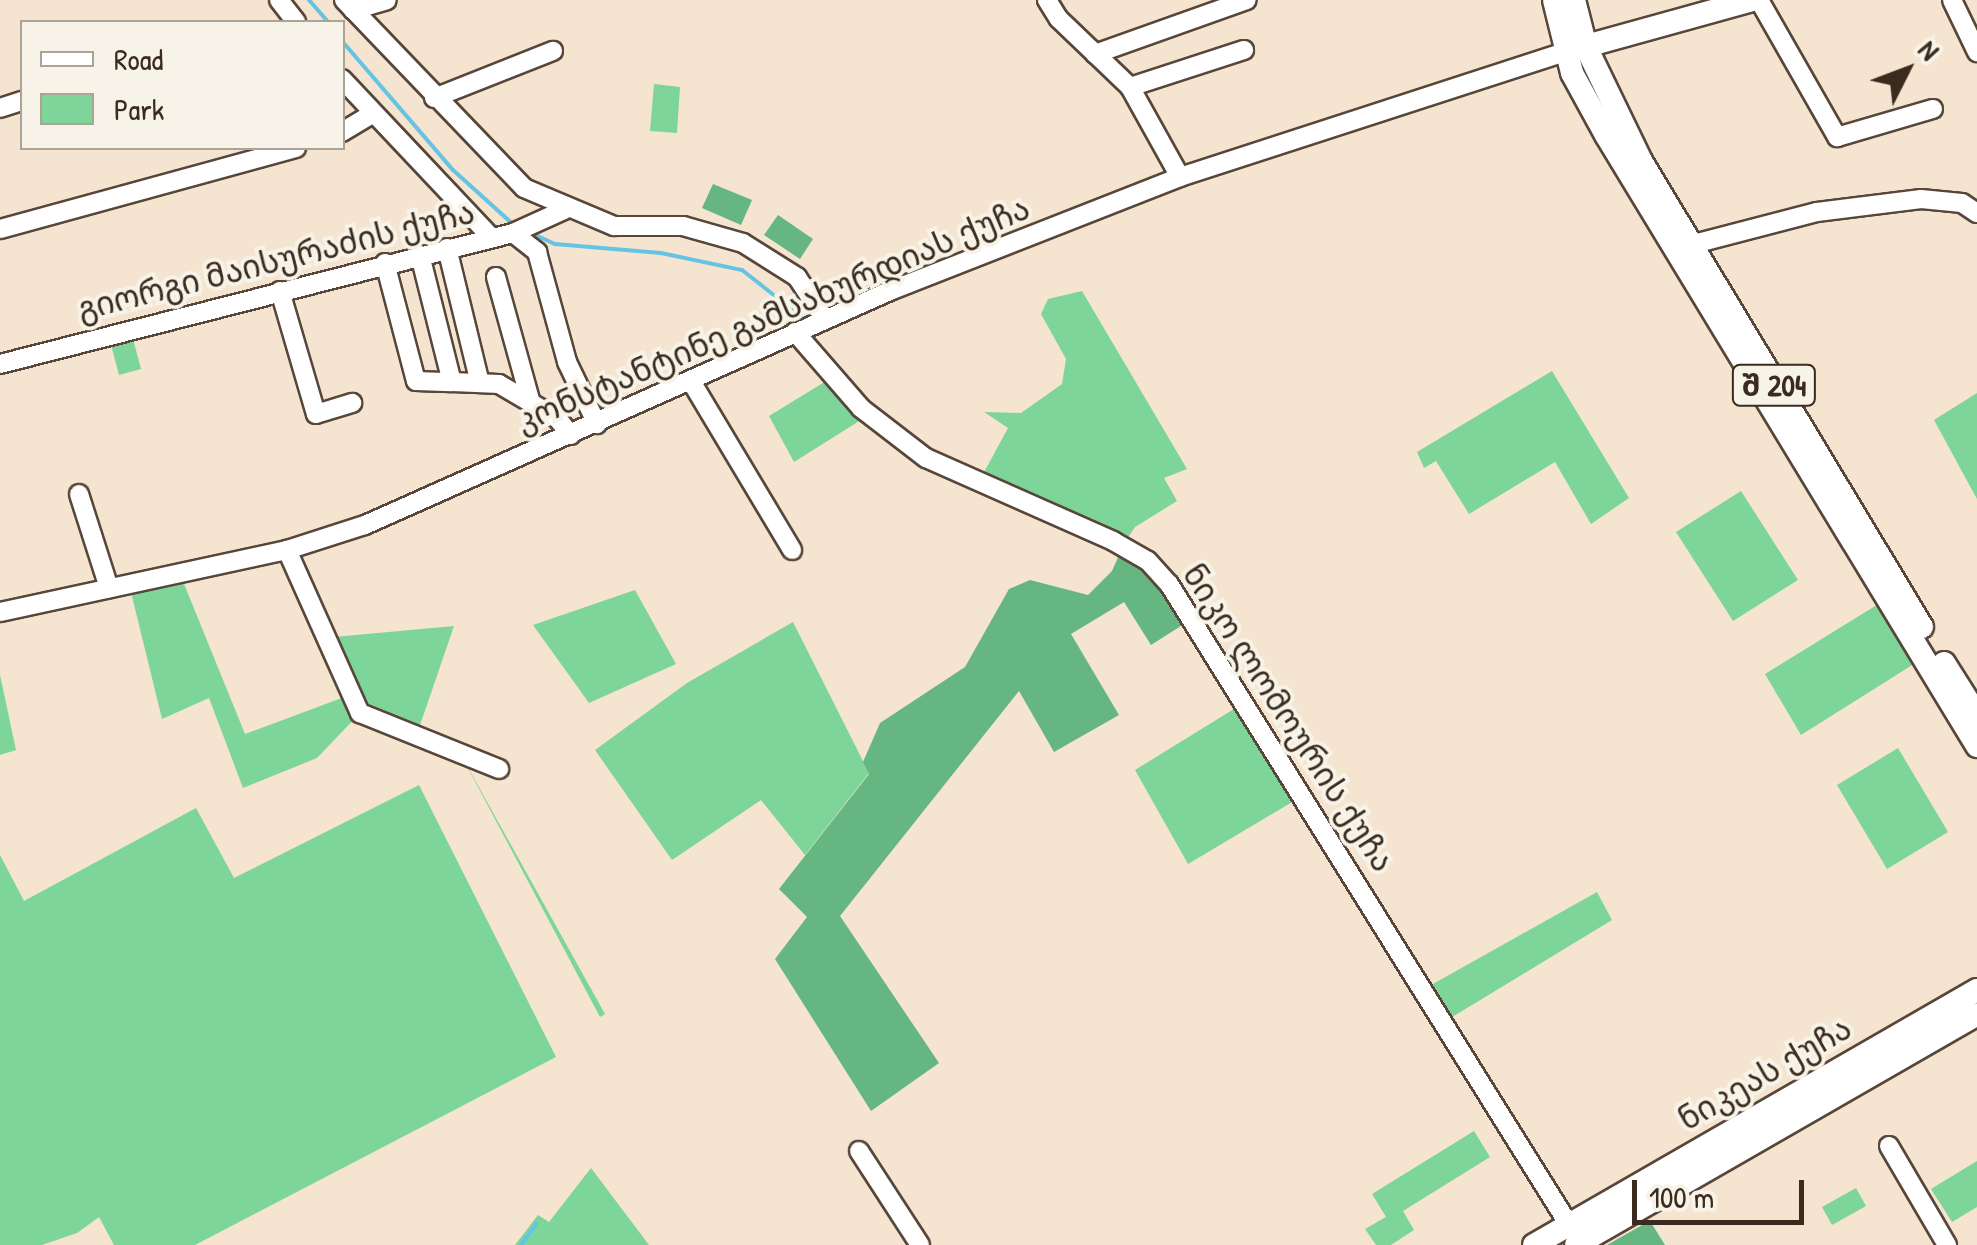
<!DOCTYPE html>
<html>
<head>
<meta charset="utf-8">
<style>
  body { margin:0 }
  #map { position:relative; width:1977px; height:1245px; overflow:hidden; background:#f5e4cf; font-family:"Patrick Hand","Noto Sans Georgian",sans-serif }
  div>[style] { position:absolute }
  [style*='--x'] { left:calc(var(--x)*1px); top:calc(var(--y)*1px); width:calc(var(--w)*1px); rotate:calc(var(--a)*1deg) }
  .green>* { inset:0; background:#7dd599 }
  .forest>* { inset:0; background:#66b681 }
  .stream>* { height:4px; margin:-2px; padding:0 2px; transform-origin:2px; border-radius:2px; background:#66c3e4 }
  .roads { filter:drop-shadow(2px 0 #574639) drop-shadow(-2px 0 #574639) drop-shadow(0 2px #574639) drop-shadow(0 -2px #574639) }
  .minor>* { height:18px; margin:-9px; padding:0 9px; transform-origin:9px; border-radius:9px; background:#fff }
  .major>* { height:22px; margin:-11px; padding:0 11px; transform-origin:11px; border-radius:11px; background:#fff }
  span { translate:-50% -50%; white-space:nowrap; text-align:center; line-height:1.15; -webkit-text-stroke:8px #f7f3e8; paint-order:stroke }
  .shield-label span { padding:2px 8px; background:#f7f3e8; border:2px solid; border-radius:8px; -webkit-text-stroke-width:0 }
  .shield-label { font-size:30px; color:#3b2a1e; font-weight:700 }
  .street-label { font-size:32px; color:#3b2a1e }
  .legend { position:absolute; left:20px; top:20px; width:325px; height:130px; box-sizing:border-box; background:#f7f3e8; border:2px solid #aca397; margin:0; padding:12px 18px; list-style:none; font-size:30px; color:#3b2a1e }
  .legend li { display:flex; align-items:center; gap:20px; height:50px }
  .legend b { width:50px; border:2px solid #aca397 }
  .north { position:absolute; left:1857px; top:20px; width:100px; height:100px; -webkit-text-stroke:8px #f7f3e8; paint-order:stroke; rotate:48deg; font-size:28px; font-weight:700; line-height:40px; text-align:center; color:#3b2a1e }
  .north::after { content:''; display:block; margin:auto; width:35px; height:45px; background:#3b2a1e; clip-path:polygon(50% 0,100% 100%,50% 72%,0 100%) }
  .scale { position:absolute; left:1632px; top:1180px; width:172px; height:45px; box-sizing:border-box; border:5px solid #3b2a1e; border-top:0; padding-left:12px; font-size:30px; line-height:35px; white-space:nowrap; color:#3b2a1e; -webkit-text-stroke:8px #f7f3e8; paint-order:stroke }
</style>
</head>
<body>
<div id="map">
  <div class="green">
    <i style="clip-path:polygon(654px 84px,680px 87px,677px 133px,650px 131px)"></i>
    <i style="clip-path:polygon(1082px 291px,1187px 469px,1164px 478px,1177px 501px,1135px 527px,1125px 542px,982px 476px,1008px 428px,984px 412px,1021px 413px,1062px 384px,1066px 359px,1041px 314px,1048px 299px)"></i>
    <i style="clip-path:polygon(132px 335px,141px 369px,119px 375px,110px 341px)"></i>
    <i style="clip-path:polygon(1552px 371px,1629px 498px,1591px 524px,1555px 462px,1469px 514px,1436px 461px,1424px 468px,1417px 452px)"></i>
    <i style="clip-path:polygon(836px 375px,872px 413px,794px 462px,769px 416px)"></i>
    <i style="clip-path:polygon(1977px 393px,1977px 499px,1934px 420px)"></i>
    <i style="clip-path:polygon(1741px 491px,1798px 580px,1733px 621px,1676px 532px)"></i>
    <i style="clip-path:polygon(180px 574px,245px 734px,347px 696px,323px 638px,454px 626px,417px 734px,360px 713px,317px 758px,243px 788px,209px 698px,162px 719px,129px 584px)"></i>
    <i style="clip-path:polygon(635px 590px,676px 664px,589px 703px,533px 625px)"></i>
    <i style="clip-path:polygon(1880px 603px,1917px 662px,1801px 735px,1765px 674px)"></i>
    <i style="clip-path:polygon(793px 622px,869px 773px,805px 855px,761px 800px,672px 860px,595px 750px,687px 683px)"></i>
    <i style="clip-path:polygon(0 675px,16px 750px,0 755px)"></i>
    <i style="clip-path:polygon(1247px 701px,1304px 795px,1188px 864px,1135px 770px)"></i>
    <i style="clip-path:polygon(1898px 748px,1948px 832px,1887px 869px,1837px 785px)"></i>
    <i style="clip-path:polygon(461px 755px,605px 1014px,600px 1017px)"></i>
    <i style="clip-path:polygon(419px 785px,556px 1057px,195px 1245px,114px 1245px,99px 1217px,77px 1233px,42px 1245px,0 1245px,0 855px,24px 901px,196px 808px,234px 878px)"></i>
    <i style="clip-path:polygon(1597px 892px,1612px 920px,1444px 1022px,1424px 989px)"></i>
    <i style="clip-path:polygon(1474px 1131px,1490px 1157px,1403px 1211px,1414px 1230px,1391px 1245px,1376px 1245px,1365px 1229px,1386px 1217px,1372px 1194px)"></i>
    <i style="clip-path:polygon(1977px 1161px,1977px 1207px,1952px 1222px,1931px 1189px)"></i>
    <i style="clip-path:polygon(591px 1168px,649px 1245px,515px 1245px,538px 1215px,549px 1222px)"></i>
    <i style="clip-path:polygon(1856px 1188px,1866px 1206px,1832px 1225px,1822px 1207px)"></i>
  </div>
  <div class="forest">
    <i style="clip-path:polygon(713px 184px,752px 200px,741px 225px,702px 208px)"></i>
    <i style="clip-path:polygon(778px 215px,813px 239px,800px 259px,764px 235px)"></i>
    <i style="clip-path:polygon(1125px 542px,1195px 617px,1151px 645px,1124px 602px,1071px 634px,1119px 715px,1054px 752px,1019px 691px,840px 916px,939px 1063px,871px 1111px,775px 959px,807px 917px,779px 889px,869px 774px,863px 762px,880px 723px,965px 667px,1009px 589px,1030px 580px,1088px 595px,1112px 571px)"></i>
    <i style="clip-path:polygon(1650px 1221px,1665px 1245px,1607px 1245px,1644px 1224px)"></i>
  </div>
  <div class="stream">
    <i style="--x:309;--y:0;--w:29;--a:49"></i>
    <i style="--x:342;--y:41;--w:170;--a:49.3"></i>
    <i style="--x:453;--y:170;--w:84;--a:42.1"></i>
    <i style="--x:529;--y:232;--w:29;--a:25"></i>
    <i style="--x:555;--y:244;--w:106;--a:4.9"></i>
    <i style="--x:661;--y:253;--w:83;--a:11.9"></i>
    <i style="--x:742;--y:270;--w:78;--a:38.2"></i>
    <i style="--x:521;--y:1245;--w:26;--a:-54"></i>
  </div>
  <div class="roads">
    <div class="minor">
      <i style="--x:279;--y:0;--w:28;--a:52"></i>
      <i style="--x:344;--y:0;--w:260;--a:46.2"></i>
      <i style="--x:524;--y:188;--w:98;--a:22.9"></i>
      <i style="--x:614;--y:226;--w:69;--a:0"></i>
      <i style="--x:683;--y:226;--w:62;--a:15.8"></i>
      <i style="--x:743;--y:243;--w:64;--a:32.2"></i>
      <i style="--x:797;--y:277;--w:49;--a:56.6"></i>
      <i style="--x:1047;--y:0;--w:22;--a:58"></i>
      <i style="--x:1059;--y:19;--w:98;--a:43.8"></i>
      <i style="--x:1130;--y:87;--w:103;--a:60.9"></i>
      <i style="--x:1759;--y:0;--w:158;--a:60.3"></i>
      <i style="--x:1837;--y:137;--w:100;--a:-16.3"></i>
      <i style="--x:1952;--y:0;--w:58;--a:64.3"></i>
      <i style="--x:353;--y:10;--w:35;--a:-16"></i>
      <i style="--x:1095;--y:54;--w:161;--a:-19.6"></i>
      <i style="--x:342;--y:79;--w:216;--a:46.7"></i>
      <i style="--x:1130;--y:87;--w:120;--a:-18"></i>
      <i style="--x:434;--y:98;--w:128;--a:-21.6"></i>
      <i style="--x:0;--y:108;--w:23;--a:-18"></i>
      <i style="--x:342;--y:132;--w:33;--a:-31"></i>
      <i style="--x:0;--y:229;--w:307;--a:-15.3"></i>
      <i style="--x:513;--y:233;--w:31;--a:38"></i>
      <i style="--x:537;--y:252;--w:114;--a:74.7"></i>
      <i style="--x:567;--y:362;--w:69;--a:64.2"></i>
      <i style="--x:1690;--y:245;--w:131;--a:-14.6"></i>
      <i style="--x:1817;--y:212;--w:105;--a:-7.1"></i>
      <i style="--x:1921;--y:199;--w:41;--a:5.6"></i>
      <i style="--x:1962;--y:203;--w:18;--a:34"></i>
      <i style="--x:447;--y:248;--w:139;--a:76.3"></i>
      <i style="--x:420;--y:255;--w:131;--a:75.9"></i>
      <i style="--x:452;--y:382;--w:47;--a:2.4"></i>
      <i style="--x:499;--y:384;--w:67;--a:30.4"></i>
      <i style="--x:557;--y:418;--w:22;--a:51"></i>
      <i style="--x:385;--y:263;--w:122;--a:75.3"></i>
      <i style="--x:416;--y:381;--w:36;--a:2"></i>
      <i style="--x:496;--y:277;--w:128;--a:74.5"></i>
      <i style="--x:280;--y:291;--w:128;--a:73.7"></i>
      <i style="--x:316;--y:414;--w:38;--a:-17"></i>
      <i style="--x:795;--y:332;--w:101;--a:49"></i>
      <i style="--x:861;--y:408;--w:82;--a:37.6"></i>
      <i style="--x:926;--y:458;--w:205;--a:23.9"></i>
      <i style="--x:1113;--y:541;--w:40;--a:29.7"></i>
      <i style="--x:1148;--y:561;--w:31;--a:48"></i>
      <i style="--x:1169;--y:584;--w:769;--a:58.03"></i>
      <i style="--x:0;--y:364;--w:529;--a:-14.32"></i>
      <i style="--x:513;--y:233;--w:56;--a:-24.3"></i>
      <i style="--x:691;--y:381;--w:197;--a:59.1"></i>
      <i style="--x:79;--y:494;--w:99;--a:72.3"></i>
      <i style="--x:287;--y:550;--w:179;--a:65.9"></i>
      <i style="--x:360;--y:713;--w:150;--a:21.9"></i>
      <i style="--x:0;--y:612;--w:294;--a:-12.2"></i>
      <i style="--x:287;--y:550;--w:82;--a:-17.8"></i>
      <i style="--x:365;--y:525;--w:577;--a:-24.03"></i>
      <i style="--x:892;--y:290;--w:309;--a:-21.4"></i>
      <i style="--x:1180;--y:177;--w:405;--a:-18"></i>
      <i style="--x:1889;--y:1146;--w:115;--a:59.6"></i>
      <i style="--x:859;--y:1151;--w:112;--a:57"></i>
    </div>
    <div class="major">
      <i style="--x:1554;--y:0;--w:75;--a:76.1"></i>
      <i style="--x:1572;--y:73;--w:71;--a:61.3"></i>
      <i style="--x:1606;--y:135;--w:715;--a:58.73"></i>
      <i style="--x:1574;--y:0;--w:49;--a:75.7"></i>
      <i style="--x:1586;--y:47;--w:127;--a:64.2"></i>
      <i style="--x:1641;--y:161;--w:544;--a:58.91"></i>
      <i style="--x:1572;--y:50;--w:187;--a:-15.5"></i>
      <i style="--x:1944;--y:663;--w:62;--a:57.6"></i>
      <i style="--x:1534;--y:1245;--w:511;--a:-29.93"></i>
      <i style="--x:1576;--y:1245;--w:463;--a:-29.9"></i>
    </div>
  </div>
  <div class="shield-label">
    <span style="left:1774px;top:385px">შ 204</span>
  </div>
  <div class="street-label">
    <span style="left:276px;top:261px;rotate:-14deg">გიორგი მაისურაძის ქუჩა</span>
    <span style="left:773px;top:315px;rotate:-23deg">კონსტანტინე გამსახურდიას ქუჩა</span>
    <span style="left:1288px;top:718px;rotate:57deg">ნიკო ლომოურის ქუჩა</span>
    <span style="left:1765px;top:1074px;rotate:-30deg">ნიკეას ქუჩა</span>
  </div>
  <ul class="legend">
  <li><b style="height:12px;background:#fff"></b>Road</li>
  <li><b style="height:28px;background:#7dd599"></b>Park</li>
  </ul>
  <div class="north">N</div>
  <div class="scale">100 m</div>
</div>
</body>
</html>
